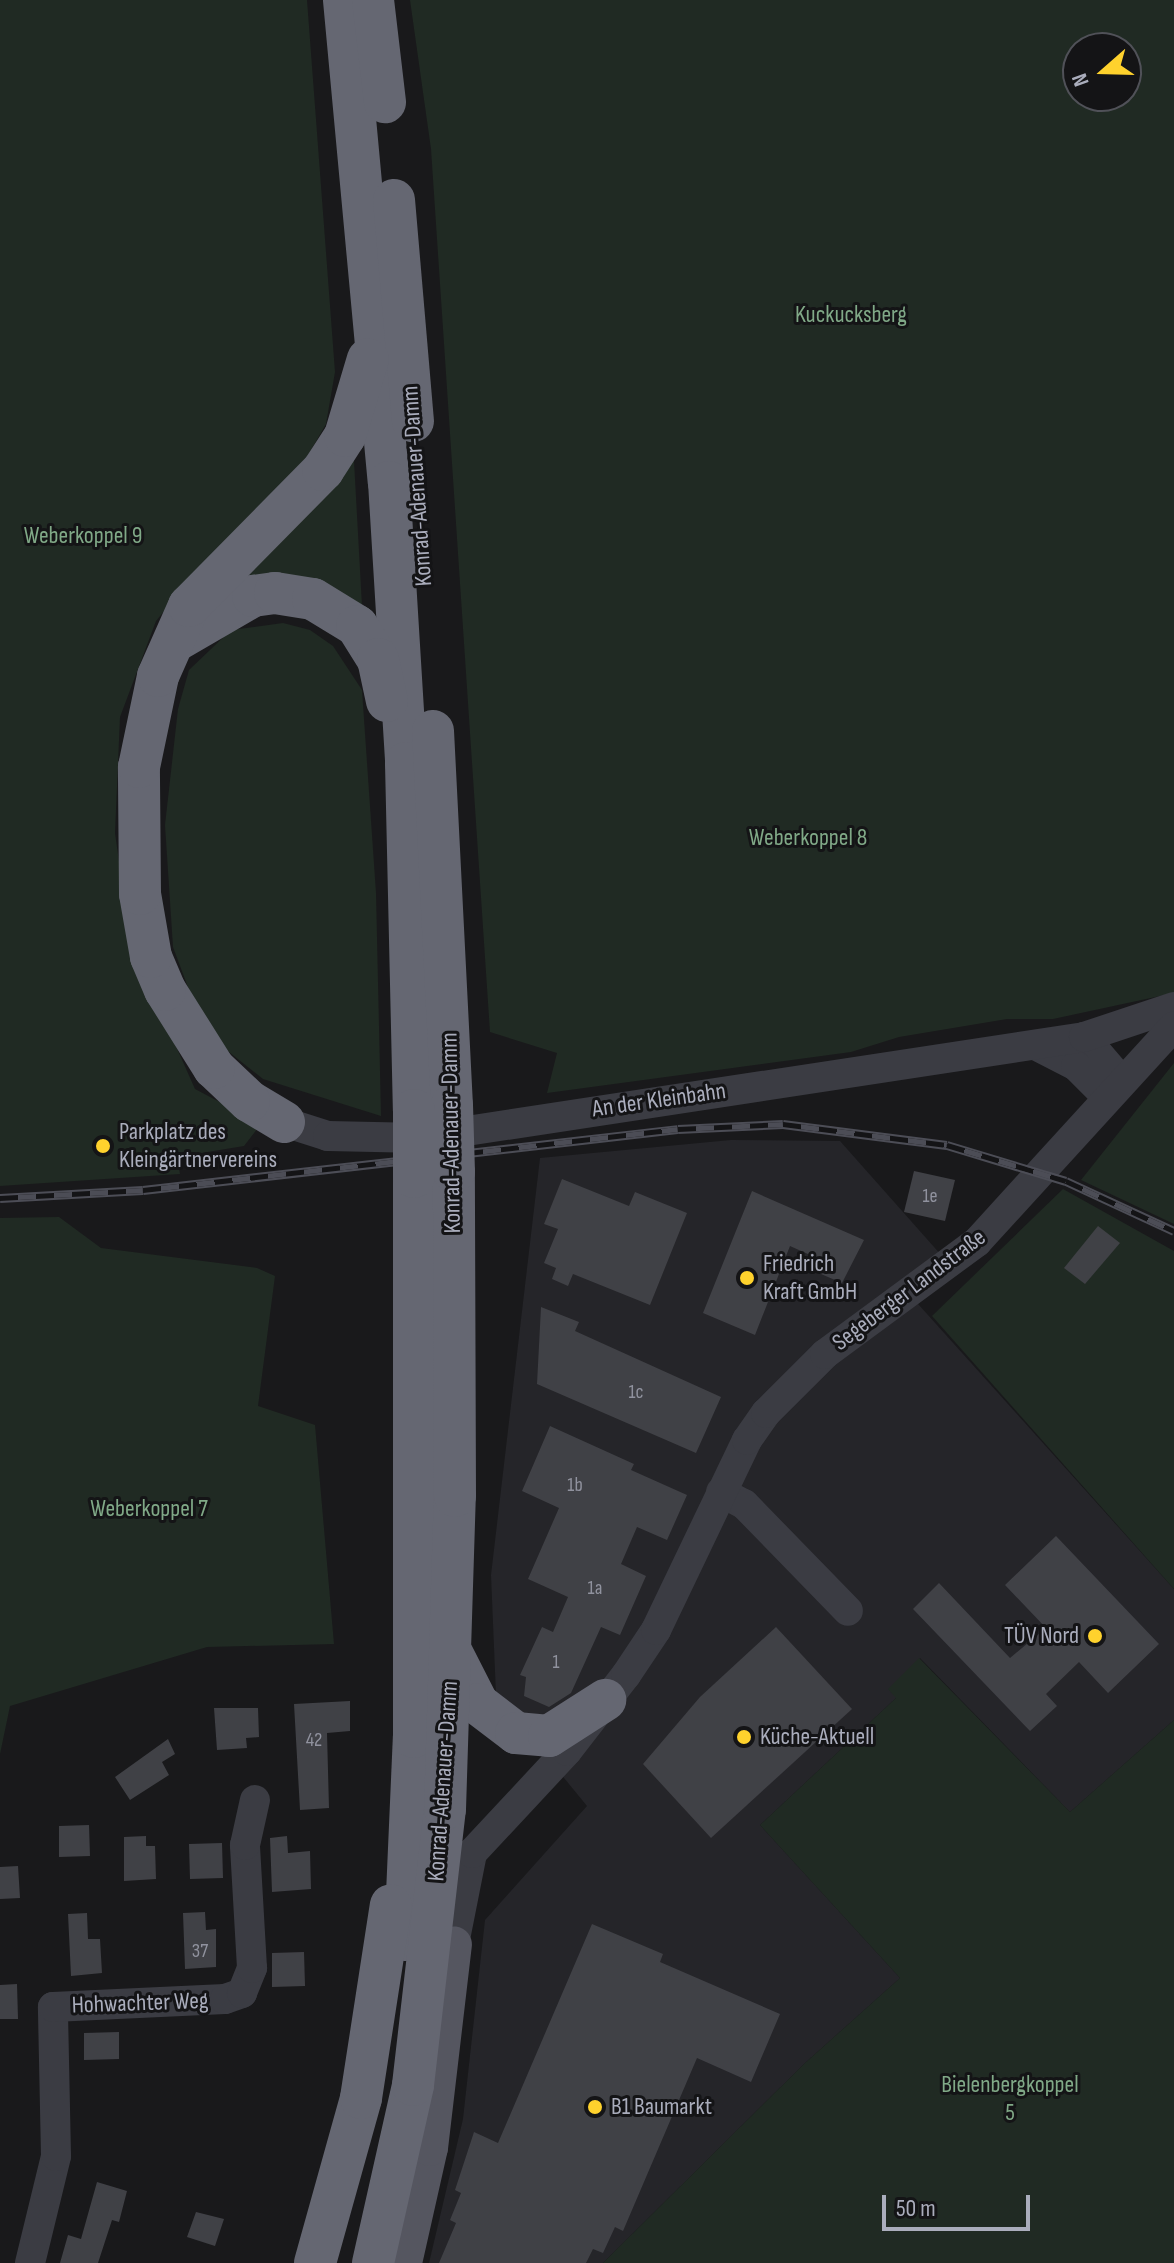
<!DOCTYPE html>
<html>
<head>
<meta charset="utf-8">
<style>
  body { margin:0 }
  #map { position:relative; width:1174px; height:2263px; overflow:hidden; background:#19191b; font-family:"Sofia Sans Condensed",sans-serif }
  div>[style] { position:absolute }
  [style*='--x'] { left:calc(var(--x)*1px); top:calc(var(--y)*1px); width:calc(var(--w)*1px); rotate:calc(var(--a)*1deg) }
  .built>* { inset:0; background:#252529 }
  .green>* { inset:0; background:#202a23 }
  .building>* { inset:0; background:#404146 }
  .minor>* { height:30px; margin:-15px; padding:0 15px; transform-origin:15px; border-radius:15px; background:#3b3c43 }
  .major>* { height:36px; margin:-18px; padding:0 18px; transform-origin:18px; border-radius:18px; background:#555660 }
  .highway>* { height:42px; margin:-21px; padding:0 21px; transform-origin:21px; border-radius:21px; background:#656772 }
  .rail>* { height:9px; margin-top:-4.5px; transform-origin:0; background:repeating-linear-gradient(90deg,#141416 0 18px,#4c4d56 0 36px); box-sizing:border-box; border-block:2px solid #4c4d56 }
  .highway-bridge>* { height:42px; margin:-21px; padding:0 21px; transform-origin:21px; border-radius:21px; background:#656772 }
  .dots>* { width:22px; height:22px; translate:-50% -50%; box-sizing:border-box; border:4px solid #141416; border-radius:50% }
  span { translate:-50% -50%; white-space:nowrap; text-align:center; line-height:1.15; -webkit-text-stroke:6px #141416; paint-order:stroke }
  .number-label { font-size:20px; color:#90929e }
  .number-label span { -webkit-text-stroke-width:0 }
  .park-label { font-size:24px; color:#80a987 }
  .street-label { font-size:24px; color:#aaadbc }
  .poi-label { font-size:24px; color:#aaadbc }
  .left { translate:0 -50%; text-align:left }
  .right { translate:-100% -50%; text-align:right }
  .north { position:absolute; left:1062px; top:32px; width:80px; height:80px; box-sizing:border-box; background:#141416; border:2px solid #505158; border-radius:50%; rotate:250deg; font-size:22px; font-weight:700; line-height:32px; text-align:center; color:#aaadbc }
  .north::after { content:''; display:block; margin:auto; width:28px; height:36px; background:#ffd22d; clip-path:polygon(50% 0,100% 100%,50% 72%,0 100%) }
  .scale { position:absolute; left:882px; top:2195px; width:148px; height:36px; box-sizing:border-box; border:4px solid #aaadbc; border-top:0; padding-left:10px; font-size:24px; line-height:28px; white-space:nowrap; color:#aaadbc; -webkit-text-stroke:6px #141416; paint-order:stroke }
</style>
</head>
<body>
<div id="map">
  <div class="built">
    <i style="clip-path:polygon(731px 1140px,840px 1141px,950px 1265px,910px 1295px,1174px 1589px,1174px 1720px,1070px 1812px,920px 1658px,896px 1698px,760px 1825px,900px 1978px,804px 2064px,603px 2263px,429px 2263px,463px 2119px,485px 1920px,587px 1806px,496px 1695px,491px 1575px,540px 1158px)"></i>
  </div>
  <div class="green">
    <i style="clip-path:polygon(0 0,307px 0,335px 372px,326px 424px,300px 469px,201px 566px,156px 621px,120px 717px,115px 833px,131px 945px,195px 1089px,261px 1124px,244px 1146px,177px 1157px,180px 1174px,0 1186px)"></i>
    <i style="clip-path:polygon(evenodd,410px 0,1174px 0,1174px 993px,1053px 1019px,1007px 1019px,899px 1037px,851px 1052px,547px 1093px,557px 1053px,490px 1032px,431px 149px,410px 0,1078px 48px,1126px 48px,1126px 96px,1078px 96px,1078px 48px)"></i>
    <i style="clip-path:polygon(350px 458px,354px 461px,362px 606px,224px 585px)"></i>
    <i style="clip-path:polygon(283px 623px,310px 630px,333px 646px,362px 690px,376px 893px,381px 1116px,263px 1079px,224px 1048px,192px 998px,173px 947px,165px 825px,178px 709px,189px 670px,231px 630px)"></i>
    <i style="clip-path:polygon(1174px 1063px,1174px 1224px,1081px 1180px)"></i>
    <i style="clip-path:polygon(1063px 1189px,1174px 1251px,1174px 1589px,932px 1316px)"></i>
    <i style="clip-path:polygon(59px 1217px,101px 1248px,257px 1268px,275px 1276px,258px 1406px,315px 1425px,334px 1644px,207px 1647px,10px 1706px,0 1754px,0 1218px)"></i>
    <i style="clip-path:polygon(919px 1658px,1070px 1812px,1174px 1720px,1174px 2263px,603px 2263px,804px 2064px,900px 1978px,760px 1825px,896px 1698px,888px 1689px)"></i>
  </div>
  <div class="building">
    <i style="clip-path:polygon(914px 1171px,955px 1180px,945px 1221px,904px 1212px)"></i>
    <i style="clip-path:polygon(562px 1179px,629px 1206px,635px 1192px,687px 1213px,650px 1305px,573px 1274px,568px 1286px,552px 1279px,556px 1268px,544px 1263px,558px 1229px,544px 1224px)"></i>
    <i style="clip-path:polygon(752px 1191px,864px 1240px,842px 1283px,814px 1271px,819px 1259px,790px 1246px,755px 1335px,703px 1313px)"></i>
    <i style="clip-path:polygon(1098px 1226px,1120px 1243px,1085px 1284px,1064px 1268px)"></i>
    <i style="clip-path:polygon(541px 1307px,579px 1322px,575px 1331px,721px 1397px,696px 1453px,537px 1384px)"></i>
    <i style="clip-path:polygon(550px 1426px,634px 1464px,631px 1470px,687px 1495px,667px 1540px,637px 1527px,621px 1564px,646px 1576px,620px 1635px,601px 1627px,571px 1693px,549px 1707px,524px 1696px,526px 1677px,520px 1675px,542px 1627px,553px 1632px,568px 1597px,528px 1579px,559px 1508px,522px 1491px)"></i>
    <i style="clip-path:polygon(1056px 1536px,1159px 1644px,1108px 1693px,1079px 1662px,1046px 1694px,1057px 1706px,1030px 1731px,913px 1609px,939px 1583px,1010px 1658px,1046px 1628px,1005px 1585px)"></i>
    <i style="clip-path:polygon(776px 1627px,852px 1709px,711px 1838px,643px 1764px,700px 1697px)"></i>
    <i style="clip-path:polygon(350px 1701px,350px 1731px,327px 1733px,329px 1808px,300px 1810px,294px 1704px)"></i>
    <i style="clip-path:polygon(214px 1708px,258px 1708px,259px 1737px,246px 1738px,247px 1748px,217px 1750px)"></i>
    <i style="clip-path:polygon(168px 1739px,175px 1754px,162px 1762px,169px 1775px,130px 1800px,115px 1777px)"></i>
    <i style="clip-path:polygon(89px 1825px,90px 1856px,59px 1857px,59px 1826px)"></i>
    <i style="clip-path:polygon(146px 1836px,146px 1846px,155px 1846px,156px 1879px,124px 1881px,124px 1837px)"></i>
    <i style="clip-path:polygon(287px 1836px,288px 1853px,310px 1851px,311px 1889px,272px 1892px,270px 1838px)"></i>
    <i style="clip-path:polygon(222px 1843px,223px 1878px,190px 1879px,189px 1844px)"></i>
    <i style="clip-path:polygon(18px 1866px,20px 1898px,0 1899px,0 1867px)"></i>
    <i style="clip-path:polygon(205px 1912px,206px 1930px,216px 1929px,216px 1967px,185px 1969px,183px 1913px)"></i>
    <i style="clip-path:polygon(87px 1913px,88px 1939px,100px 1939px,102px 1973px,71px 1976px,68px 1914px)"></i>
    <i style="clip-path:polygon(592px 1924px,663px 1954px,660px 1962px,780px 2014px,751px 2082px,697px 2058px,623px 2231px,615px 2227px,603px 2253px,593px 2249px,586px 2263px,439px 2263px,456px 2223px,450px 2220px,461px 2193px,455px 2190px,474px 2132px,498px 2143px)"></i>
    <i style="clip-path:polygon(304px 1952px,305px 1986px,272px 1987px,272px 1953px)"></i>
    <i style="clip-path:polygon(17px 1984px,18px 2019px,0 2019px,0 1985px)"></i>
    <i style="clip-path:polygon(119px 2032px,119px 2059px,84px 2060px,84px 2033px)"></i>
    <i style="clip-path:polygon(97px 2182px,127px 2191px,119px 2222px,112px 2220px,98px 2263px,60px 2263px,68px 2235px,81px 2239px)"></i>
    <i style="clip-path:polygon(196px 2212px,224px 2219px,215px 2246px,187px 2237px)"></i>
  </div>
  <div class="minor">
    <i style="--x:1084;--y:1037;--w:55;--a:49.4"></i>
    <i style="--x:1035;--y:1045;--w:46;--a:27.1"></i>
    <i style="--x:1076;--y:1066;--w:42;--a:45"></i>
    <i style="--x:284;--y:1122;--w:46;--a:17.7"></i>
    <i style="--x:328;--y:1136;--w:93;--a:1.2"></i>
    <i style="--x:421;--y:1138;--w:671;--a:-8.66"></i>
    <i style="--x:1084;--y:1037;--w:95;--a:-18.4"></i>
    <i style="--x:721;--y:1492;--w:26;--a:28"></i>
    <i style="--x:744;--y:1504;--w:149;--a:45.8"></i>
    <i style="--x:454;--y:1944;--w:93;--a:-78.8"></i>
    <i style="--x:472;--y:1853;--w:139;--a:-47"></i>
    <i style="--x:567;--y:1751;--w:96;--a:-52.2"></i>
    <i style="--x:626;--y:1675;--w:54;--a:-56.3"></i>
    <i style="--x:656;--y:1630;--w:211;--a:-64.4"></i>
    <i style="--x:747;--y:1440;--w:33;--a:-55"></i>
    <i style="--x:766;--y:1413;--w:83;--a:-45"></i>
    <i style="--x:825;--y:1354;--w:189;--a:-36.4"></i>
    <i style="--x:977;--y:1242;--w:292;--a:-47.6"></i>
    <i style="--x:30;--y:2263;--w:110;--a:-76.3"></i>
    <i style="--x:56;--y:2156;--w:149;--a:-91.2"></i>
    <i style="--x:53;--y:2007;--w:172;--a:-2.7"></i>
    <i style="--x:225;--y:1999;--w:18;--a:-19"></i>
    <i style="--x:242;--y:1993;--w:27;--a:-68"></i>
    <i style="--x:252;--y:1968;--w:123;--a:-93.3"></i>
    <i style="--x:245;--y:1845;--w:46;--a:-77.5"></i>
  </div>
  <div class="major">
    <i style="--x:404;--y:2263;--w:118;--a:-77.3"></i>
    <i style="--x:430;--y:2148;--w:205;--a:-83.3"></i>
  </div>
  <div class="highway">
    <i style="--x:344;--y:0;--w:484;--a:84.7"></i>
    <i style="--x:389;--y:482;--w:282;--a:86.5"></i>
    <i style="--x:406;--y:763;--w:347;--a:88.7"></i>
    <i style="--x:373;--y:0;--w:103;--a:83.3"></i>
    <i style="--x:394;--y:200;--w:222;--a:85.1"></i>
    <i style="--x:177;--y:640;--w:88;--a:-30.1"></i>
    <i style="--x:253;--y:596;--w:22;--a:-8"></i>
    <i style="--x:275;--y:593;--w:38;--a:9"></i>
    <i style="--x:313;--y:599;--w:52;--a:31.5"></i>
    <i style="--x:357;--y:626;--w:39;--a:58"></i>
    <i style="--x:378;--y:659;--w:43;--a:77.9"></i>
    <i style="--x:433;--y:731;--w:374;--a:87.1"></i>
    <i style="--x:284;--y:1122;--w:41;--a:-149"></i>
    <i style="--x:249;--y:1101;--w:48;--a:-136.7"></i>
    <i style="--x:214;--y:1068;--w:92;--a:-122.1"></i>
    <i style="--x:165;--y:990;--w:36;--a:-113"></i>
    <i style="--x:151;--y:957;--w:64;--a:-99.9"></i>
    <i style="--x:140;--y:894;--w:127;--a:-90.5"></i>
    <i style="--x:139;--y:767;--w:93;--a:-78.2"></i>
    <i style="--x:158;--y:676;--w:77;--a:-66.1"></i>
    <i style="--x:189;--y:606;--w:191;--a:-45.4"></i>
    <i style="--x:323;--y:470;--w:40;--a:-57.1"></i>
    <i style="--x:345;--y:436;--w:80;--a:-73.4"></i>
    <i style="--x:453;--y:1655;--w:55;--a:63"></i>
    <i style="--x:478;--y:1704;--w:48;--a:37.3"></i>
    <i style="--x:516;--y:1733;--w:33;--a:5"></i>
    <i style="--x:549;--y:1736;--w:67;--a:-32.7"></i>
    <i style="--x:405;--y:1940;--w:203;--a:-87.5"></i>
    <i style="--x:414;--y:1737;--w:560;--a:-90"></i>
    <i style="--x:315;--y:2263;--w:171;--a:-74.4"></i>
    <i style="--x:361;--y:2098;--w:195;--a:-81.2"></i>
    <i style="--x:373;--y:2263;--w:182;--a:-77.3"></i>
    <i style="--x:413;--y:2085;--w:278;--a:-83.4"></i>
    <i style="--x:445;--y:1809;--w:313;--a:-88.2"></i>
    <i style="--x:455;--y:1496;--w:324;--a:-90.2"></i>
  </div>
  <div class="rail">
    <i style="--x:0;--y:1198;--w:143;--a:-3.2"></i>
    <i style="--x:143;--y:1190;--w:538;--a:-6.5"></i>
    <i style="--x:678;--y:1129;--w:105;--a:-2.7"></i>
    <i style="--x:783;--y:1124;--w:165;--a:7.3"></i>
    <i style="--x:947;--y:1145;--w:124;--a:16.8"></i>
    <i style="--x:1066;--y:1181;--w:119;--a:24.8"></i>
  </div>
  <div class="highway-bridge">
    <i style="--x:452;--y:1105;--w:67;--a:88.3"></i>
    <i style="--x:414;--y:1177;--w:67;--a:-90"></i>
  </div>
  <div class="dots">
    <i style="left:103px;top:1146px;background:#ffd22d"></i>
    <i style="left:747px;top:1278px;background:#ffd22d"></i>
    <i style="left:1095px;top:1636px;background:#ffd22d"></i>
    <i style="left:744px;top:1737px;background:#ffd22d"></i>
    <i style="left:595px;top:2107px;background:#ffd22d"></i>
  </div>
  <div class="number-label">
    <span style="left:930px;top:1196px">1e</span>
    <span style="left:636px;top:1392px">1c</span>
    <span style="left:575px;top:1485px">1b</span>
    <span style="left:595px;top:1588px">1a</span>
    <span style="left:556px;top:1662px">1</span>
    <span style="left:314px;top:1740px">42</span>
    <span style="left:200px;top:1951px">37</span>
  </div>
  <div class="park-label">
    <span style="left:851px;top:315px">Kuckucksberg</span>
    <span style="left:83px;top:536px">Weberkoppel 9</span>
    <span style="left:808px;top:838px">Weberkoppel 8</span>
    <span style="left:149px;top:1509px">Weberkoppel 7</span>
    <span style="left:1010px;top:2099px">Bielenbergkoppel<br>5</span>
  </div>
  <div class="street-label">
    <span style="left:417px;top:486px;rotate:-94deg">Konrad-Adenauer-Damm</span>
    <span style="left:659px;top:1100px;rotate:-8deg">An der Kleinbahn</span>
    <span style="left:451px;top:1133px;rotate:-91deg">Konrad-Adenauer-Damm</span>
    <span style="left:909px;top:1290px;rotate:-37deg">Segeberger Landstraße</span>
    <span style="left:443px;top:1781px;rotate:-86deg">Konrad-Adenauer-Damm</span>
    <span style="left:140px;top:2003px;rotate:-2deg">Hohwachter Weg</span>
  </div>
  <div class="poi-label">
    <span class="left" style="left:119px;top:1146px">Parkplatz des<br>Kleingärtnervereins</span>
    <span class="left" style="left:763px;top:1278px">Friedrich<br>Kraft GmbH</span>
    <span class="right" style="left:1079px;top:1636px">TÜV Nord</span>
    <span class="left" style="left:760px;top:1737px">Küche-Aktuell</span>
    <span class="left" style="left:611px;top:2107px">B1 Baumarkt</span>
  </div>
  <div class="north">N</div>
  <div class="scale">50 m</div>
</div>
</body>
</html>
